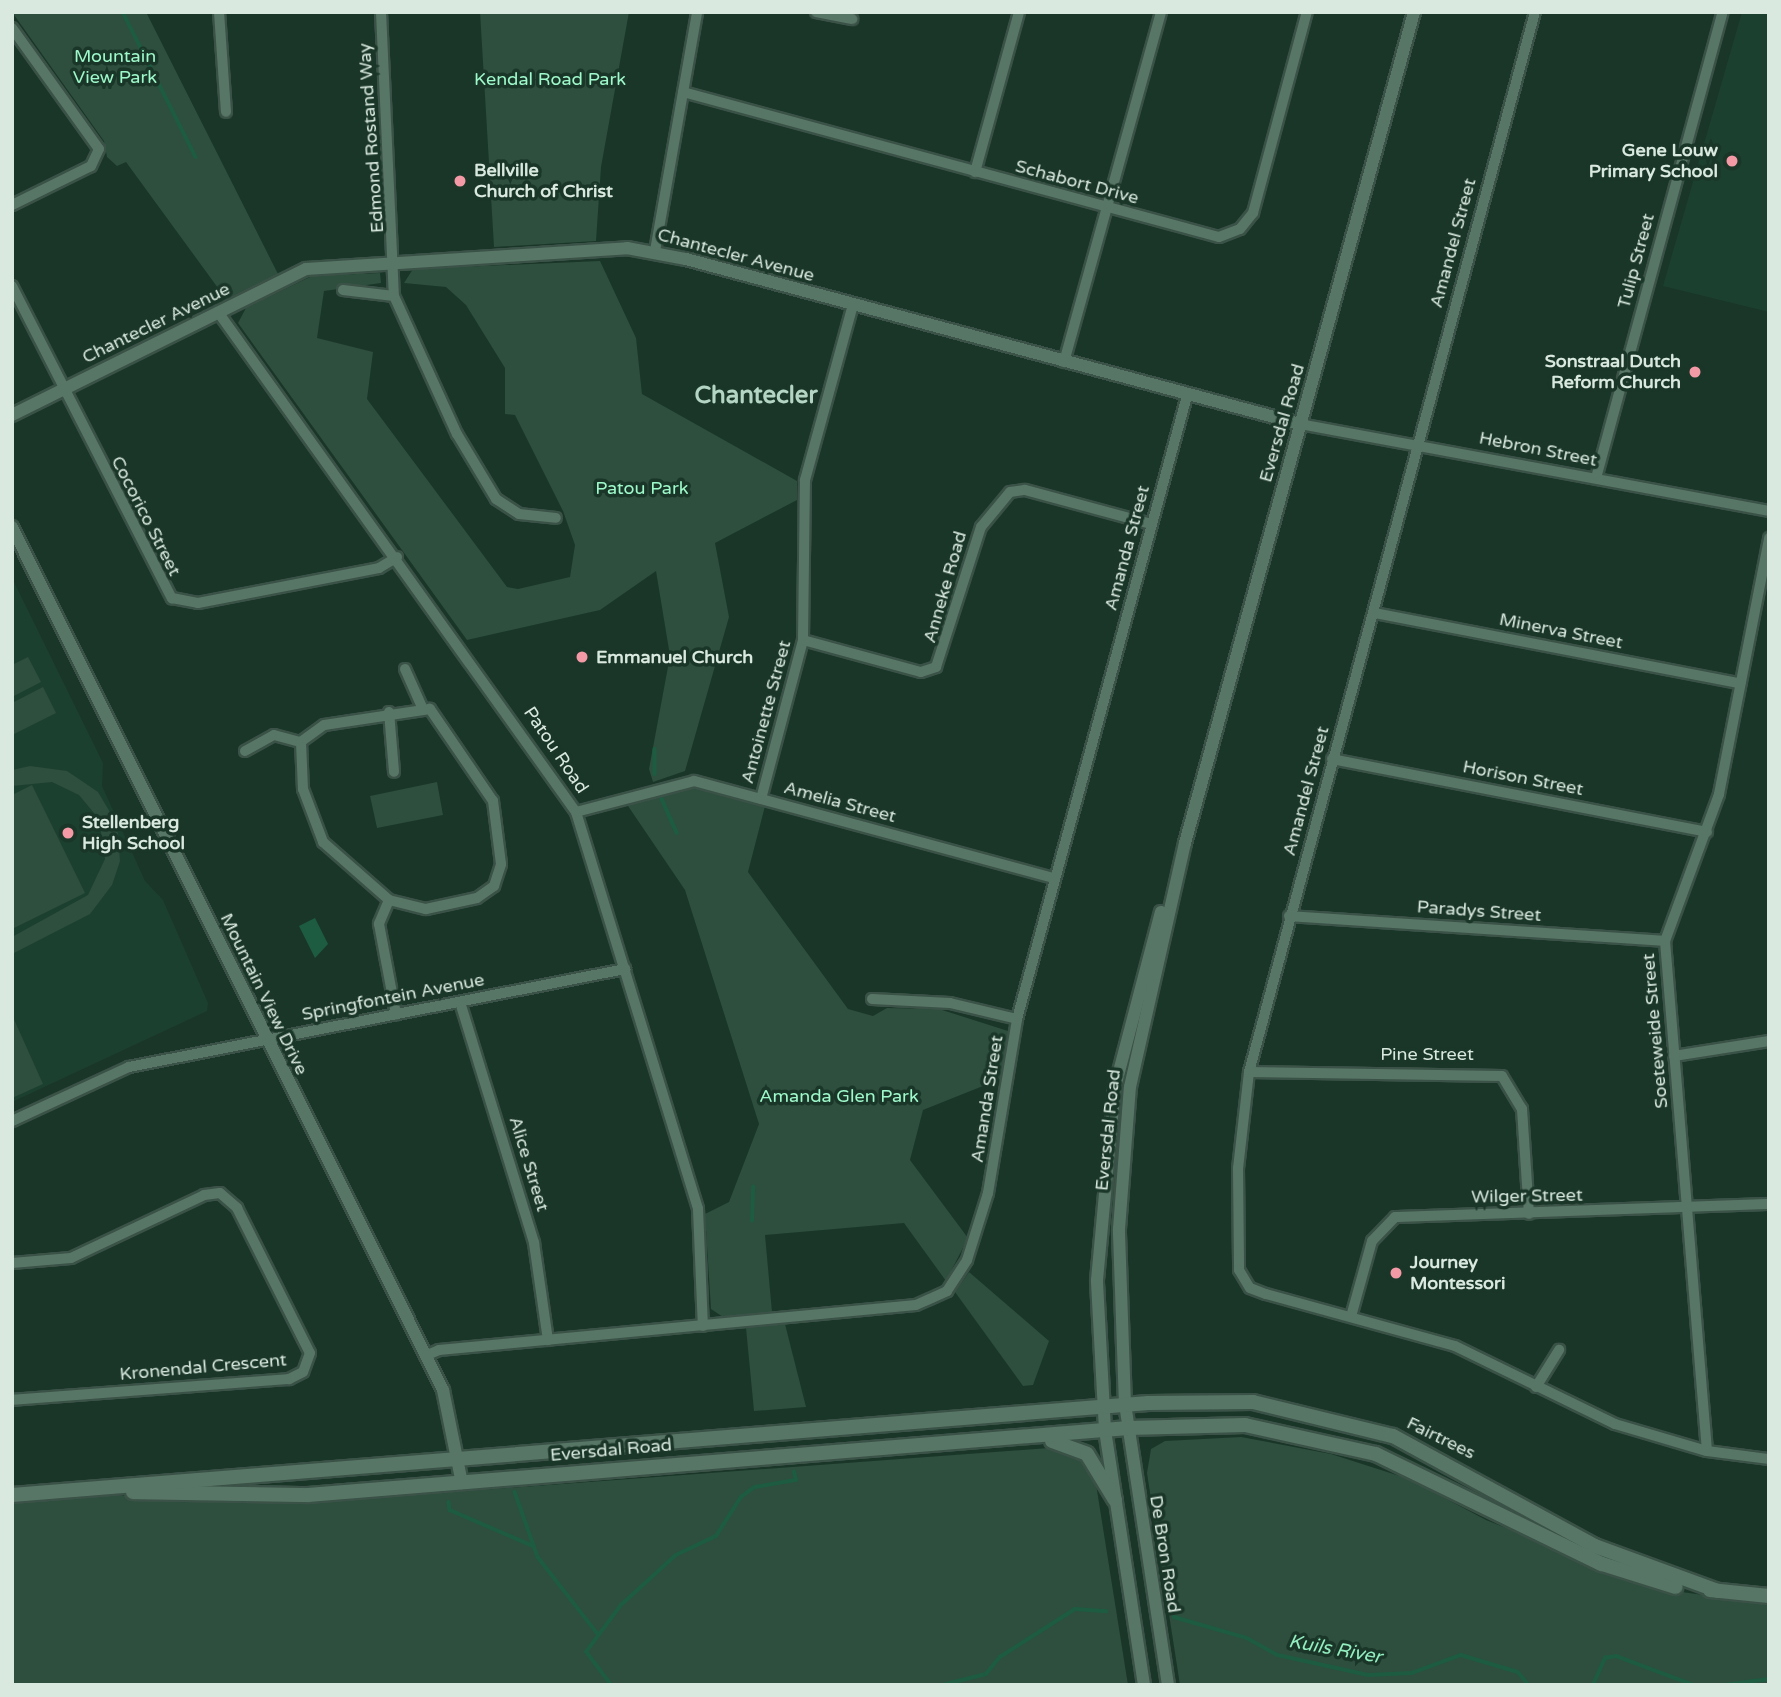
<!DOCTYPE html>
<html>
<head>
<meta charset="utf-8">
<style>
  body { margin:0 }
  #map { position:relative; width:1781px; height:1697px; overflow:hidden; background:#1a3628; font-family:"Varela Round",sans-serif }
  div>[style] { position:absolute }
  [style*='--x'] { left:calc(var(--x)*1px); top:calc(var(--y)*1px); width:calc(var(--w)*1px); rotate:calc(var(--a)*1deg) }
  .built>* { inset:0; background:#1c402f }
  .green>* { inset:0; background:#2e4e3e }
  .water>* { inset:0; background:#1d5c41 }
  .stream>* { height:3.5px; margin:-1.75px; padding:0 1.75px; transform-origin:1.75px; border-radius:1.75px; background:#1d5c41 }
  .roads { filter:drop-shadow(2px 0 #3a5247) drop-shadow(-2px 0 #3a5247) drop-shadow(0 2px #3a5247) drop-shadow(0 -2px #3a5247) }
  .minor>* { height:10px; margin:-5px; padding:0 5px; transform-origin:5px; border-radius:5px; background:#587666 }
  .tertiary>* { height:12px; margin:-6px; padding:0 6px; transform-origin:6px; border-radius:6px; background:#587666 }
  .secondary>* { height:14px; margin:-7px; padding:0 7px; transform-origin:7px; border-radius:7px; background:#587666 }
  .dots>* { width:19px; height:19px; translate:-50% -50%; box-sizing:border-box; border:4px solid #1a3628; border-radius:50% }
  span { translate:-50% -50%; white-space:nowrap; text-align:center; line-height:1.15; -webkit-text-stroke:7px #1a3628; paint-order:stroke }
  .park-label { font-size:18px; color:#9ef9cb }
  .street-label { font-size:18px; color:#d9e9e0 }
  .poi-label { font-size:18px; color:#d9e9e0; font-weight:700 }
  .right { translate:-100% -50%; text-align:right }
  .left { translate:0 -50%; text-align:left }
  .water-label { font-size:19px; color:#93eec0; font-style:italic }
  .district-label { font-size:24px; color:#b4d5c3; font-weight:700 }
  .frame { position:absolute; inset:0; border:14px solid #d9e9e0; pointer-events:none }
</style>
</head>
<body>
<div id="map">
  <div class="built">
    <i style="clip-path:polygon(1742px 12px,1769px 12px,1769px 312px,1663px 286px)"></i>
    <i style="clip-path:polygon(12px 578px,103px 763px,102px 786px,145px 881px,163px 900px,208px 1003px,207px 1011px,12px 1102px)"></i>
  </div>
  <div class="green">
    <i style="clip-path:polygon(12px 12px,146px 12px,278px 274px,226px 299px,126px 162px,117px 166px,107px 157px,104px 141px)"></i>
    <i style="clip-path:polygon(480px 12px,629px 12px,601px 167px,596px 241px,494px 247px)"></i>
    <i style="clip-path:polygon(600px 261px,636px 338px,642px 394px,797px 481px,797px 500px,715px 543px,729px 617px,685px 771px,653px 782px,649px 769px,670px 656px,656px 571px,600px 610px,467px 640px,238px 323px,246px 308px,312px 276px,380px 273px,381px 283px,324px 291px,317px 338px,373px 352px,367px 399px,507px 587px,518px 589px,570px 577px,575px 545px,563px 511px,515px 415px,505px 414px,505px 368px,466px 305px,446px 287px,404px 283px,413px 269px)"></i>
    <i style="clip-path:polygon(28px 657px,41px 682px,12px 697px,12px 665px)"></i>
    <i style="clip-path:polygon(43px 687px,56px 713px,12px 735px,12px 703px)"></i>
    <i style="clip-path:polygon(30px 766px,67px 771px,98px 792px,117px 824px,120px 861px,112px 885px,90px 914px,12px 954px,12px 937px,88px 895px,105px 859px,99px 819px,79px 795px,52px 782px,12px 786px,12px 770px)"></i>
    <i style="clip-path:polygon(437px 782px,443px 815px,377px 828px,370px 796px)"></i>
    <i style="clip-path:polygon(32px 785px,85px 893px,12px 929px,12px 795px)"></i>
    <i style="clip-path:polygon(687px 786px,765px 806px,748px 872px,848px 1009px,873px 1016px,887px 1008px,939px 1009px,1008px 1031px,1003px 1078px,923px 1110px,910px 1160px,968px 1238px,946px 1281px,904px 1223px,765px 1235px,772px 1312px,723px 1317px,711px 1309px,705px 1214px,729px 1202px,759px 1124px,685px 890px,626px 803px)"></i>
    <i style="clip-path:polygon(12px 1015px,43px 1084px,12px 1098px)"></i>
    <i style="clip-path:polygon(969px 1272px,1049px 1341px,1033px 1385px,1023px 1386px,955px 1292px)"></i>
    <i style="clip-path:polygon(785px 1324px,806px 1407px,754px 1411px,746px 1328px)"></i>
    <i style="clip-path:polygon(1241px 1437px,1331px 1454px,1409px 1479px,1486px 1520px,1660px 1589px,1769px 1604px,1769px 1685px,1180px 1685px,1147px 1473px,1151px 1449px,1165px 1441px)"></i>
    <i style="clip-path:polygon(1062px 1447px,1084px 1462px,1096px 1484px,1128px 1685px,12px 1685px,12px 1500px,96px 1495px,345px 1500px)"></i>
  </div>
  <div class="water">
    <i style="clip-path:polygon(315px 918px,328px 944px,315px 958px,299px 926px)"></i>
  </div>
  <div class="stream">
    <i style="--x:123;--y:12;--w:162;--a:63.3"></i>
    <i style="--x:655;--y:749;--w:25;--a:90"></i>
    <i style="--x:662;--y:799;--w:37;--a:66"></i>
    <i style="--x:752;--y:1221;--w:34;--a:-88"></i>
    <i style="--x:515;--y:1492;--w:69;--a:70.5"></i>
    <i style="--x:538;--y:1557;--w:98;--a:52.1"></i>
    <i style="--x:449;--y:1502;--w:8;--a:83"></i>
    <i style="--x:450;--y:1510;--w:90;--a:23.4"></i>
    <i style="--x:1174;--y:1617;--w:76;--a:16"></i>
    <i style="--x:1247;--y:1638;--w:35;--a:29"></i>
    <i style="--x:1278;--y:1655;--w:92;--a:12.5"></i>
    <i style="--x:1368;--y:1675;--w:44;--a:-2.6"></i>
    <i style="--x:1412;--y:1673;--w:52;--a:-20.2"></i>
    <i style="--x:1461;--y:1655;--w:59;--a:16.6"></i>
    <i style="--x:1518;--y:1672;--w:17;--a:50"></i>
    <i style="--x:611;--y:1685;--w:41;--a:-127.1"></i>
    <i style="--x:586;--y:1652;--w:59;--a:-53.3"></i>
    <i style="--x:621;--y:1605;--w:74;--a:-42.3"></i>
    <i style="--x:676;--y:1555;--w:44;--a:-25.4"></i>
    <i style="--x:716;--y:1536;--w:46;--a:-57.3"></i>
    <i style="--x:741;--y:1497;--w:17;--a:-36"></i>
    <i style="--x:755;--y:1487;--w:42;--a:-9.7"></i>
    <i style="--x:796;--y:1480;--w:8;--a:-104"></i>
    <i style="--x:942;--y:1685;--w:45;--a:-14"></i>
    <i style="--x:986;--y:1674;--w:22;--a:-51"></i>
    <i style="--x:1000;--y:1657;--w:89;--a:-32.6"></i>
    <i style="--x:1075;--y:1609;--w:31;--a:4"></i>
    <i style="--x:1593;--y:1685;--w:30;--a:-66"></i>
    <i style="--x:1605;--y:1658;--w:11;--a:-10"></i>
    <i style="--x:1616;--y:1656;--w:83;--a:20.4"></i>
    <i style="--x:1724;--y:1685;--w:45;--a:-7.6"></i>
  </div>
  <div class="roads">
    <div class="minor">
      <i style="--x:219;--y:12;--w:100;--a:86"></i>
      <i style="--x:381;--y:12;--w:284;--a:87.4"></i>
      <i style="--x:394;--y:296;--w:152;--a:65.5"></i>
      <i style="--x:457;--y:434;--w:76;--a:59"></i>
      <i style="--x:496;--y:499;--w:27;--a:33"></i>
      <i style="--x:519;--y:514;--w:37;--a:6"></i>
      <i style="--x:816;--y:12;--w:37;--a:11"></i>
      <i style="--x:1535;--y:12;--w:1098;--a:105.1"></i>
      <i style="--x:1249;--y:1072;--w:97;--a:96.5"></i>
      <i style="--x:1238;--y:1168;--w:102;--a:89.4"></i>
      <i style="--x:1239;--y:1270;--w:21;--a:59"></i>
      <i style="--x:1250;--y:1288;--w:17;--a:21"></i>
      <i style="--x:1266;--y:1294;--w:196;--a:15.4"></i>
      <i style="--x:1455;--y:1346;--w:178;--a:26"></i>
      <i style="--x:1615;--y:1424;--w:96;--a:16.4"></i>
      <i style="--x:1707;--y:1451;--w:63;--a:7.4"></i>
      <i style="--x:12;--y:28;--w:149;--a:54.3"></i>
      <i style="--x:99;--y:149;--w:19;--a:115"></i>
      <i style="--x:91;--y:166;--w:88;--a:153.7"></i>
      <i style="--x:683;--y:92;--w:555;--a:15.14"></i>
      <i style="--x:1219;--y:237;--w:22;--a:-21"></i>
      <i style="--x:1240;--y:229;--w:21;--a:-51"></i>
      <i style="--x:1253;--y:213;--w:208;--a:-75"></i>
      <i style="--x:975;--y:172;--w:166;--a:-74.6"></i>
      <i style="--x:655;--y:251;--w:243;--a:-80"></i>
      <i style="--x:12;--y:286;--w:351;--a:62.9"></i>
      <i style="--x:172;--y:598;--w:26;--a:11"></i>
      <i style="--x:198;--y:603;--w:184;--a:-10.9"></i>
      <i style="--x:379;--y:568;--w:21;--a:-31"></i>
      <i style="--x:343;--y:290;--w:51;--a:6.7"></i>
      <i style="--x:218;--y:312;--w:615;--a:54.4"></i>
      <i style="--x:576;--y:812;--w:415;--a:72.9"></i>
      <i style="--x:698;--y:1209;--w:117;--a:87.6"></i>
      <i style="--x:1064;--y:362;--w:363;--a:-74.5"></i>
      <i style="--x:1300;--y:424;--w:477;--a:10.5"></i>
      <i style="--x:1596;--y:478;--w:483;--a:-74.8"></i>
      <i style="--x:1375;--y:613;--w:372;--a:10.9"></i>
      <i style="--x:803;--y:640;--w:122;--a:15.2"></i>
      <i style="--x:921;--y:672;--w:16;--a:-18"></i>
      <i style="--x:936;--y:667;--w:147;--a:-72.2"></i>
      <i style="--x:981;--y:527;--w:45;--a:-50.4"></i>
      <i style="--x:1010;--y:492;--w:15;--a:-8"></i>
      <i style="--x:1025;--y:490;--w:131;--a:15.1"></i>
      <i style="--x:405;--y:669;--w:42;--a:65.9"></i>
      <i style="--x:389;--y:712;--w:60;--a:85.2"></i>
      <i style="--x:245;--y:751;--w:33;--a:-29"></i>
      <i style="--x:274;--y:735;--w:28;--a:15"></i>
      <i style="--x:301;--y:742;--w:47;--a:87.6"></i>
      <i style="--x:303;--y:789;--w:57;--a:69.3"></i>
      <i style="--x:323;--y:842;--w:88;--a:41.3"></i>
      <i style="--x:389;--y:900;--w:38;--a:14"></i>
      <i style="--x:426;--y:909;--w:52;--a:-12.2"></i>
      <i style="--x:477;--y:898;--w:21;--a:-35"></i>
      <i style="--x:494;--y:886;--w:23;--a:-72"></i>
      <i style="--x:501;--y:864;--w:64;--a:-97.2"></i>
      <i style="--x:493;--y:801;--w:112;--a:-124.4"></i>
      <i style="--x:430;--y:709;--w:107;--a:171.4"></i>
      <i style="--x:324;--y:725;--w:29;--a:144"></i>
      <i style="--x:1332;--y:759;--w:382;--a:11"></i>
      <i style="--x:761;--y:799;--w:164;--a:-75.2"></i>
      <i style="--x:803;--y:640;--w:160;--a:-89.3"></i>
      <i style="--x:805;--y:480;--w:181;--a:-74.7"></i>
      <i style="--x:576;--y:812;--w:122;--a:-14.7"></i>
      <i style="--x:694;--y:781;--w:373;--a:15.1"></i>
      <i style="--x:389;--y:900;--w:26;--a:113"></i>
      <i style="--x:379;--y:924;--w:92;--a:79.3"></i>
      <i style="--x:1289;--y:916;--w:377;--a:3.8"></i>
      <i style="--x:872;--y:999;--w:78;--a:2.9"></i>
      <i style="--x:950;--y:1003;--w:69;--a:13.4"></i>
      <i style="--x:460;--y:1002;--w:252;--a:72.9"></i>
      <i style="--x:534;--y:1243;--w:98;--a:81.8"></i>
      <i style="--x:1674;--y:1056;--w:96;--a:-9"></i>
      <i style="--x:1249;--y:1072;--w:253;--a:0.9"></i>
      <i style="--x:1502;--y:1076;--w:39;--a:59"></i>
      <i style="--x:1522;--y:1109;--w:105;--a:86.2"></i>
      <i style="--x:12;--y:1121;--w:129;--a:-24.8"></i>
      <i style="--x:129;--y:1067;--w:506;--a:-11.18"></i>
      <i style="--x:12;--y:1263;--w:59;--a:-4.8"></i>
      <i style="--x:71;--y:1258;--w:147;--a:-25.3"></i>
      <i style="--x:204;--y:1195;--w:16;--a:-7"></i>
      <i style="--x:220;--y:1193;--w:23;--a:41"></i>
      <i style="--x:237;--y:1208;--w:162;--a:63.3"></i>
      <i style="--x:310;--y:1353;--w:20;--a:110"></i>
      <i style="--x:303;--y:1372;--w:16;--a:153"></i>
      <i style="--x:289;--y:1379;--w:278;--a:175.7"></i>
      <i style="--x:1352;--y:1313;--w:75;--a:-74.5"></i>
      <i style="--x:1372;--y:1241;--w:33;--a:-46"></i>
      <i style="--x:1395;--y:1217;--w:374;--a:-2"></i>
      <i style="--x:425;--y:1356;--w:15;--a:-23"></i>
      <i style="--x:439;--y:1350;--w:479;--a:-5.4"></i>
      <i style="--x:916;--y:1305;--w:34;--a:-24"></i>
      <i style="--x:947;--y:1291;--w:37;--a:-57"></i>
      <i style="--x:967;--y:1260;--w:70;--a:-72.6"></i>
      <i style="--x:988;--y:1193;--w:176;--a:-80.5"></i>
      <i style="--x:1017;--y:1019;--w:646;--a:-74.74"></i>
      <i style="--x:1536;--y:1387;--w:44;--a:-58.1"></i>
      <i style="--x:1707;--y:1451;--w:512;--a:-94.71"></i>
      <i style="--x:1665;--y:941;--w:157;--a:-69.8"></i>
      <i style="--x:1719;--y:794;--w:261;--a:-78.9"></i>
    </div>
    <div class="tertiary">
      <i style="--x:12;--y:415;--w:328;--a:-26.4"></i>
      <i style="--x:306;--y:269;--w:322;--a:-3.7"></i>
      <i style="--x:627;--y:248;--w:60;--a:10.6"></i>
      <i style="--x:686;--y:259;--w:636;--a:15.04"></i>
      <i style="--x:12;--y:527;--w:965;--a:63.46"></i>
      <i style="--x:443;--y:1390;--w:95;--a:78.5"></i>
      <i style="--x:1144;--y:1685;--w:258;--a:-98.7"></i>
      <i style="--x:1105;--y:1430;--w:150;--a:-93.1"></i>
      <i style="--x:1097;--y:1280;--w:194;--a:-84.7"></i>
      <i style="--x:1115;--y:1087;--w:181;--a:-75.3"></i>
      <i style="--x:1168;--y:1685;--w:283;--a:-98.7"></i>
      <i style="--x:1125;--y:1405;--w:176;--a:-92"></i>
      <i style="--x:1119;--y:1229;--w:142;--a:-85.6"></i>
      <i style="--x:1130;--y:1087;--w:250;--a:-77.3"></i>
      <i style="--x:1185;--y:843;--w:862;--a:-74.59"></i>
    </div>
    <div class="secondary">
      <i style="--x:1052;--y:1441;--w:37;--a:20"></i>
      <i style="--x:1087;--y:1454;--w:54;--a:58.7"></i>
      <i style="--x:133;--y:1492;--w:175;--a:1"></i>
      <i style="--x:308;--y:1495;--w:823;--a:-4.67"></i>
      <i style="--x:1128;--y:1428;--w:117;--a:-1.5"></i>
      <i style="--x:1245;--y:1425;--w:134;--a:12.5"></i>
      <i style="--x:1376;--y:1454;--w:251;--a:26"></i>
      <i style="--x:1602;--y:1564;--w:77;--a:17.3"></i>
      <i style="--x:12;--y:1495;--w:1140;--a:-4.63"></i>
      <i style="--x:1148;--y:1403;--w:105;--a:-0.5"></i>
      <i style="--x:1253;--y:1402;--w:144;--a:13.7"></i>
      <i style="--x:1393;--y:1436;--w:230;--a:28.6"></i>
      <i style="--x:1595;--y:1546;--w:131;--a:20.1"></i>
      <i style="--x:1710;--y:1590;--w:59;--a:5.8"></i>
    </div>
  </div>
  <div class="dots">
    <i style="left:1732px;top:161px;background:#f49aa6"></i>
    <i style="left:460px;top:181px;background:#f49aa6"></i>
    <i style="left:1695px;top:372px;background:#f49aa6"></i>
    <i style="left:582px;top:657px;background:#f49aa6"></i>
    <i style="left:68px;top:833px;background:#f49aa6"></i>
    <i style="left:1396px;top:1273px;background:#f49aa6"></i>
  </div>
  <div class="park-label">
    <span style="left:115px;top:67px">Mountain<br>View Park</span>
    <span style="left:550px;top:79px">Kendal Road Park</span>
    <span style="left:642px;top:488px">Patou Park</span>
    <span style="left:839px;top:1096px">Amanda Glen Park</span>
  </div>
  <div class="street-label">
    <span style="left:371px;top:138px;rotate:-94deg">Edmond Rostand Way</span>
    <span style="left:1077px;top:182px;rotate:15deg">Schabort Drive</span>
    <span style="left:1453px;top:243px;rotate:-75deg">Amandel Street</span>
    <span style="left:736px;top:255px;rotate:15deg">Chantecler Avenue</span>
    <span style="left:1636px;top:261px;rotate:-75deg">Tulip Street</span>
    <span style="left:156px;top:323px;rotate:-26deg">Chantecler Avenue</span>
    <span style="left:1282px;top:423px;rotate:-74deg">Eversdal Road</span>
    <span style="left:1538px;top:449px;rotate:11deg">Hebron Street</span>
    <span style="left:146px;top:516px;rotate:63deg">Cocorico Street</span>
    <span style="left:1127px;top:548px;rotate:-75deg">Amanda Street</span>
    <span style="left:945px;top:587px;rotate:-74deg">Anneke Road</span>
    <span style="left:1561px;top:631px;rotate:11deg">Minerva Street</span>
    <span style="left:766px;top:712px;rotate:-75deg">Antoinette Street</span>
    <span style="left:556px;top:750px;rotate:56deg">Patou Road</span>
    <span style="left:1523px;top:778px;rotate:11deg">Horison Street</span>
    <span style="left:1306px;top:791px;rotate:-75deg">Amandel Street</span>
    <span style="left:840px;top:802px;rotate:15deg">Amelia Street</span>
    <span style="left:1479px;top:911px;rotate:4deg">Paradys Street</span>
    <span style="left:264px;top:994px;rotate:64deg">Mountain View Drive</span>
    <span style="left:393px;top:997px;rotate:-11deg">Springfontein Avenue</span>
    <span style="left:1655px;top:1031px;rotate:-95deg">Soeteweide Street</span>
    <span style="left:1427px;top:1054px">Pine Street</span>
    <span style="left:987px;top:1099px;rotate:-81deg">Amanda Street</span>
    <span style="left:1108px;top:1130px;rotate:-84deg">Eversdal Road</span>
    <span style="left:529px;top:1164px;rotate:73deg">Alice Street</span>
    <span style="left:1527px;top:1196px;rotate:-1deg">Wilger Street</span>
    <span style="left:203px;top:1367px;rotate:-5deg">Kronendal Crescent</span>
    <span style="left:1441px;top:1438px;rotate:26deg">Fairtrees</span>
    <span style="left:611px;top:1450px;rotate:-5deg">Eversdal Road</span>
    <span style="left:1165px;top:1554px;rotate:81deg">De Bron Road</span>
  </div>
  <div class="poi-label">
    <span class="right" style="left:1718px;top:161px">Gene Louw<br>Primary School</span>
    <span class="left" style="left:474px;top:181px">Bellville<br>Church of Christ</span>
    <span class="right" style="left:1681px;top:372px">Sonstraal Dutch<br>Reform Church</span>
    <span class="left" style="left:596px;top:657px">Emmanuel Church</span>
    <span class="left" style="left:82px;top:833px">Stellenberg<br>High School</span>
    <span class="left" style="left:1410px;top:1273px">Journey<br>Montessori</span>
  </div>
  <div class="water-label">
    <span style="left:1335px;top:1650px;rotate:10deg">Kuils River</span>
  </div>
  <div class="district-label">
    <span style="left:756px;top:396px">Chantecler</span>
  </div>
  <div class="frame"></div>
</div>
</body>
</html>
